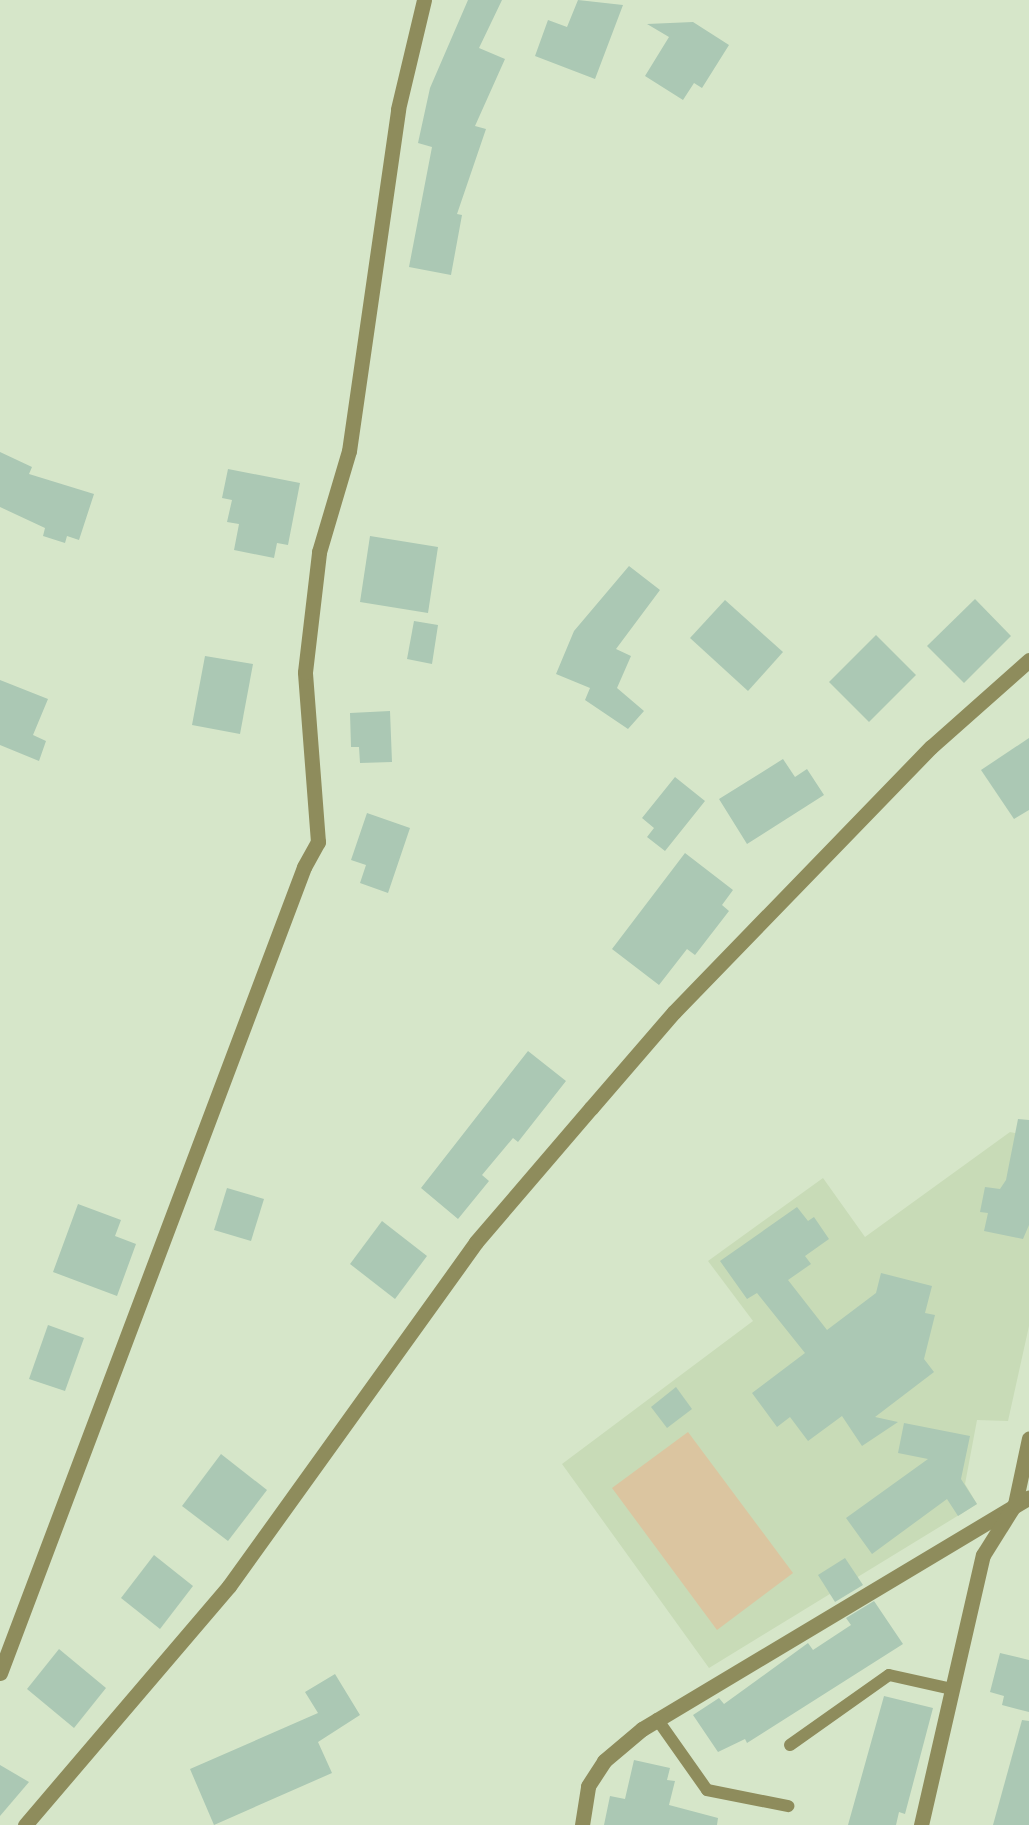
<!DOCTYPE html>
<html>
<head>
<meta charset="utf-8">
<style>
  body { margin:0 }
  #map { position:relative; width:1029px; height:1825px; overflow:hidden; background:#d6e6c9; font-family:Arial,sans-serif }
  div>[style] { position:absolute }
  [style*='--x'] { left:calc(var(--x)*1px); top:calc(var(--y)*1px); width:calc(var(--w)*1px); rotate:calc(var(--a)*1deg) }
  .built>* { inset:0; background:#c8dbb7 }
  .green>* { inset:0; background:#dbc5a0 }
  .building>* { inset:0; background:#abc8b4 }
  .lane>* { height:12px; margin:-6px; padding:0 6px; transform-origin:6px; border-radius:6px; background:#8e8c5c }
  .street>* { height:15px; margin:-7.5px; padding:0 7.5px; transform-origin:7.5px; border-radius:7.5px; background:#8e8c5c }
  span { translate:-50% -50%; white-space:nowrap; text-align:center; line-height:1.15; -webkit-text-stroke:4.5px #d6e6c9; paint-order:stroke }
</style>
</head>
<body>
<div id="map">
  <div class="built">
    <i style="clip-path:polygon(1010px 1132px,1029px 1136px,1029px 1326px,1008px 1421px,977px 1420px,965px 1484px,977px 1504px,709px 1668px,562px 1464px,753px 1321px,708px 1261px,823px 1178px,865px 1237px)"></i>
  </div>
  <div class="green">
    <i style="clip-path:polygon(688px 1432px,793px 1573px,717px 1630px,612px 1488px)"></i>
  </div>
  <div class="building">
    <i style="clip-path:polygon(468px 0,502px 0,479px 48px,505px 59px,475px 126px,486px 129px,457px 214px,462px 215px,451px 275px,409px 267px,432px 147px,418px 143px,430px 88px)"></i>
    <i style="clip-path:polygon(578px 0,623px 5px,595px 79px,535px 56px,548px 20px,567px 27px)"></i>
    <i style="clip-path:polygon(693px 22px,729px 45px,702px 88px,694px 83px,683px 100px,645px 76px,669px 37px,647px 24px)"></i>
    <i style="clip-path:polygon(0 452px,32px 467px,29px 474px,94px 494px,79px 540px,67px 536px,65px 543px,43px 536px,45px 528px,0 507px)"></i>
    <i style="clip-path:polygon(228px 469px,300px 483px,288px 545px,277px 543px,274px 558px,234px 550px,239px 524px,227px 522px,232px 500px,222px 498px)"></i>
    <i style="clip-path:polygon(370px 536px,438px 547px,428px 613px,360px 602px)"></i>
    <i style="clip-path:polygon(629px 566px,660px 590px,616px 649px,631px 656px,617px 688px,644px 711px,628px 729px,585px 700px,590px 688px,556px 674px,574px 631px)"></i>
    <i style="clip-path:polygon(975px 599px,1011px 636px,964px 683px,927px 646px)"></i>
    <i style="clip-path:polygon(725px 600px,783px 652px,748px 691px,690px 638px)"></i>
    <i style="clip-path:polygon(414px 621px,438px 625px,432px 664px,407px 659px)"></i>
    <i style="clip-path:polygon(876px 635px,916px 675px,869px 722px,829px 682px)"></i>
    <i style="clip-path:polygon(205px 656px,253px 664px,240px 734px,192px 725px)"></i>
    <i style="clip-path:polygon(0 680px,48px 699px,33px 735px,46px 741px,39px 761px,0 745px)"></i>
    <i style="clip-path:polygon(390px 711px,392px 762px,360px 763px,359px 747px,351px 747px,350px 713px)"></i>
    <i style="clip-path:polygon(1029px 738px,1029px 810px,1014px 819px,981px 770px)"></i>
    <i style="clip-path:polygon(783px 759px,795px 777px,807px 769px,824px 795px,747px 844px,719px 799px)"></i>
    <i style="clip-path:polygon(675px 777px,705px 801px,665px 851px,647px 837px,654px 828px,642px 818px)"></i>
    <i style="clip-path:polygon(367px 813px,410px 828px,388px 893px,360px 883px,366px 865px,351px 860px)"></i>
    <i style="clip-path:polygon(685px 853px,733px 890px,722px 905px,729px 911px,695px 955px,687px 949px,659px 985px,612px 949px)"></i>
    <i style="clip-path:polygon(528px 1051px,566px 1081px,518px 1142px,513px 1138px,482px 1175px,489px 1181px,458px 1219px,421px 1188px)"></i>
    <i style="clip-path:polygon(1018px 1119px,1029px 1120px,1029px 1225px,1023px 1239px,984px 1231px,988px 1213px,980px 1212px,985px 1187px,1000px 1189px,1006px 1180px)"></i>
    <i style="clip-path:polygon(227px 1188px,264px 1199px,251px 1241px,214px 1230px)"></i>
    <i style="clip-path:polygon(78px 1204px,121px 1220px,115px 1236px,136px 1244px,117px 1296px,53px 1272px)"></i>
    <i style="clip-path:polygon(797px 1207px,808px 1221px,814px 1217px,829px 1239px,805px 1256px,811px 1264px,788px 1280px,827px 1330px,876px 1293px,881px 1273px,932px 1286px,925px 1313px,935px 1315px,924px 1359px,934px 1372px,875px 1417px,898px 1422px,862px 1446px,842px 1416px,808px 1441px,790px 1417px,777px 1427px,752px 1393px,805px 1353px,757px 1293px,747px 1299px,720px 1261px)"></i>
    <i style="clip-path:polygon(382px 1221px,427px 1256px,395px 1299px,350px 1264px)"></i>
    <i style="clip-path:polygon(48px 1325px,84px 1338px,65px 1391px,29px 1379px)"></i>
    <i style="clip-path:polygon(676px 1387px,692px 1409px,667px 1428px,651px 1407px)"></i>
    <i style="clip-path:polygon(904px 1423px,970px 1436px,961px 1479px,977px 1504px,958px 1516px,947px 1499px,872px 1554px,846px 1518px,928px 1459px,898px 1453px)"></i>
    <i style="clip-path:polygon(221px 1454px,267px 1490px,228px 1541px,182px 1506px)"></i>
    <i style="clip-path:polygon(154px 1555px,193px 1586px,160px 1629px,121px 1598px)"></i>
    <i style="clip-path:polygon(845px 1558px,863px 1585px,835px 1602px,818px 1575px)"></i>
    <i style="clip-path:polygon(874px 1601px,903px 1644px,747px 1743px,745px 1739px,718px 1752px,693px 1715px,719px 1698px,724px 1704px,808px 1643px,813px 1650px,851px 1625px,846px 1618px)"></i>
    <i style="clip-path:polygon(59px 1649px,106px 1688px,74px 1728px,27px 1689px)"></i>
    <i style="clip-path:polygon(1000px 1653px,1029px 1660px,1029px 1712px,1002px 1705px,1004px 1696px,990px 1692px)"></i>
    <i style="clip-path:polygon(335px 1674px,360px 1715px,318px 1742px,332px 1773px,214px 1825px,190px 1769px,318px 1713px,305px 1692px)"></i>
    <i style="clip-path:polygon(884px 1696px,933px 1708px,905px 1814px,899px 1812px,896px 1825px,848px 1825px)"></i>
    <i style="clip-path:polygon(1022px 1720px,1029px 1721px,1029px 1825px,993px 1825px)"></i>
    <i style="clip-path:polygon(634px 1760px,670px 1768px,667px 1780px,675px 1781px,669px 1805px,718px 1818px,717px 1825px,604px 1825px,610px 1796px,625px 1799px)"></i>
    <i style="clip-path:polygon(0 1765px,29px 1782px,0 1816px)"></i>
  </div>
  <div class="lane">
    <i style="--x:657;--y:1719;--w:87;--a:54.8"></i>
    <i style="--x:707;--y:1790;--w:83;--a:11.2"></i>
    <i style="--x:790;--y:1745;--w:121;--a:-35.3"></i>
    <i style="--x:889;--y:1675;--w:65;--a:12.5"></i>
  </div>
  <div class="street">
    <i style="--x:0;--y:1673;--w:861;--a:-69.33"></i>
    <i style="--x:304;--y:867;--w:29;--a:-61"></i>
    <i style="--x:318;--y:842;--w:170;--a:-94.4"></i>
    <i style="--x:305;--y:672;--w:121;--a:-83.3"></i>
    <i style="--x:319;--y:552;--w:105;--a:-73.5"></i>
    <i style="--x:349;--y:451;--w:345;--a:-81.8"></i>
    <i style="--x:398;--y:109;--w:112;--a:-76.6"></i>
    <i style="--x:25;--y:1825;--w:314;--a:-49.5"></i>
    <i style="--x:229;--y:1586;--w:423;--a:-54.3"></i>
    <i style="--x:476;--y:1242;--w:177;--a:-49.4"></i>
    <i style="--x:591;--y:1108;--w:127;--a:-49.2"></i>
    <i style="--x:674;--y:1012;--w:369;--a:-45.9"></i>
    <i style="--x:931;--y:747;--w:131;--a:-41.6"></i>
    <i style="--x:582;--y:1825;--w:39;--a:-81"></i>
    <i style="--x:588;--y:1786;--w:30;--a:-57"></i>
    <i style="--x:604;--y:1761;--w:50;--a:-40.1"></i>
    <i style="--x:642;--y:1729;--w:451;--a:-30.9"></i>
    <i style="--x:921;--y:1825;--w:277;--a:-77.1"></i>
    <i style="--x:983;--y:1555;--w:60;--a:-57.9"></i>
    <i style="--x:1015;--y:1504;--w:67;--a:-78"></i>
  </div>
</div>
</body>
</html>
